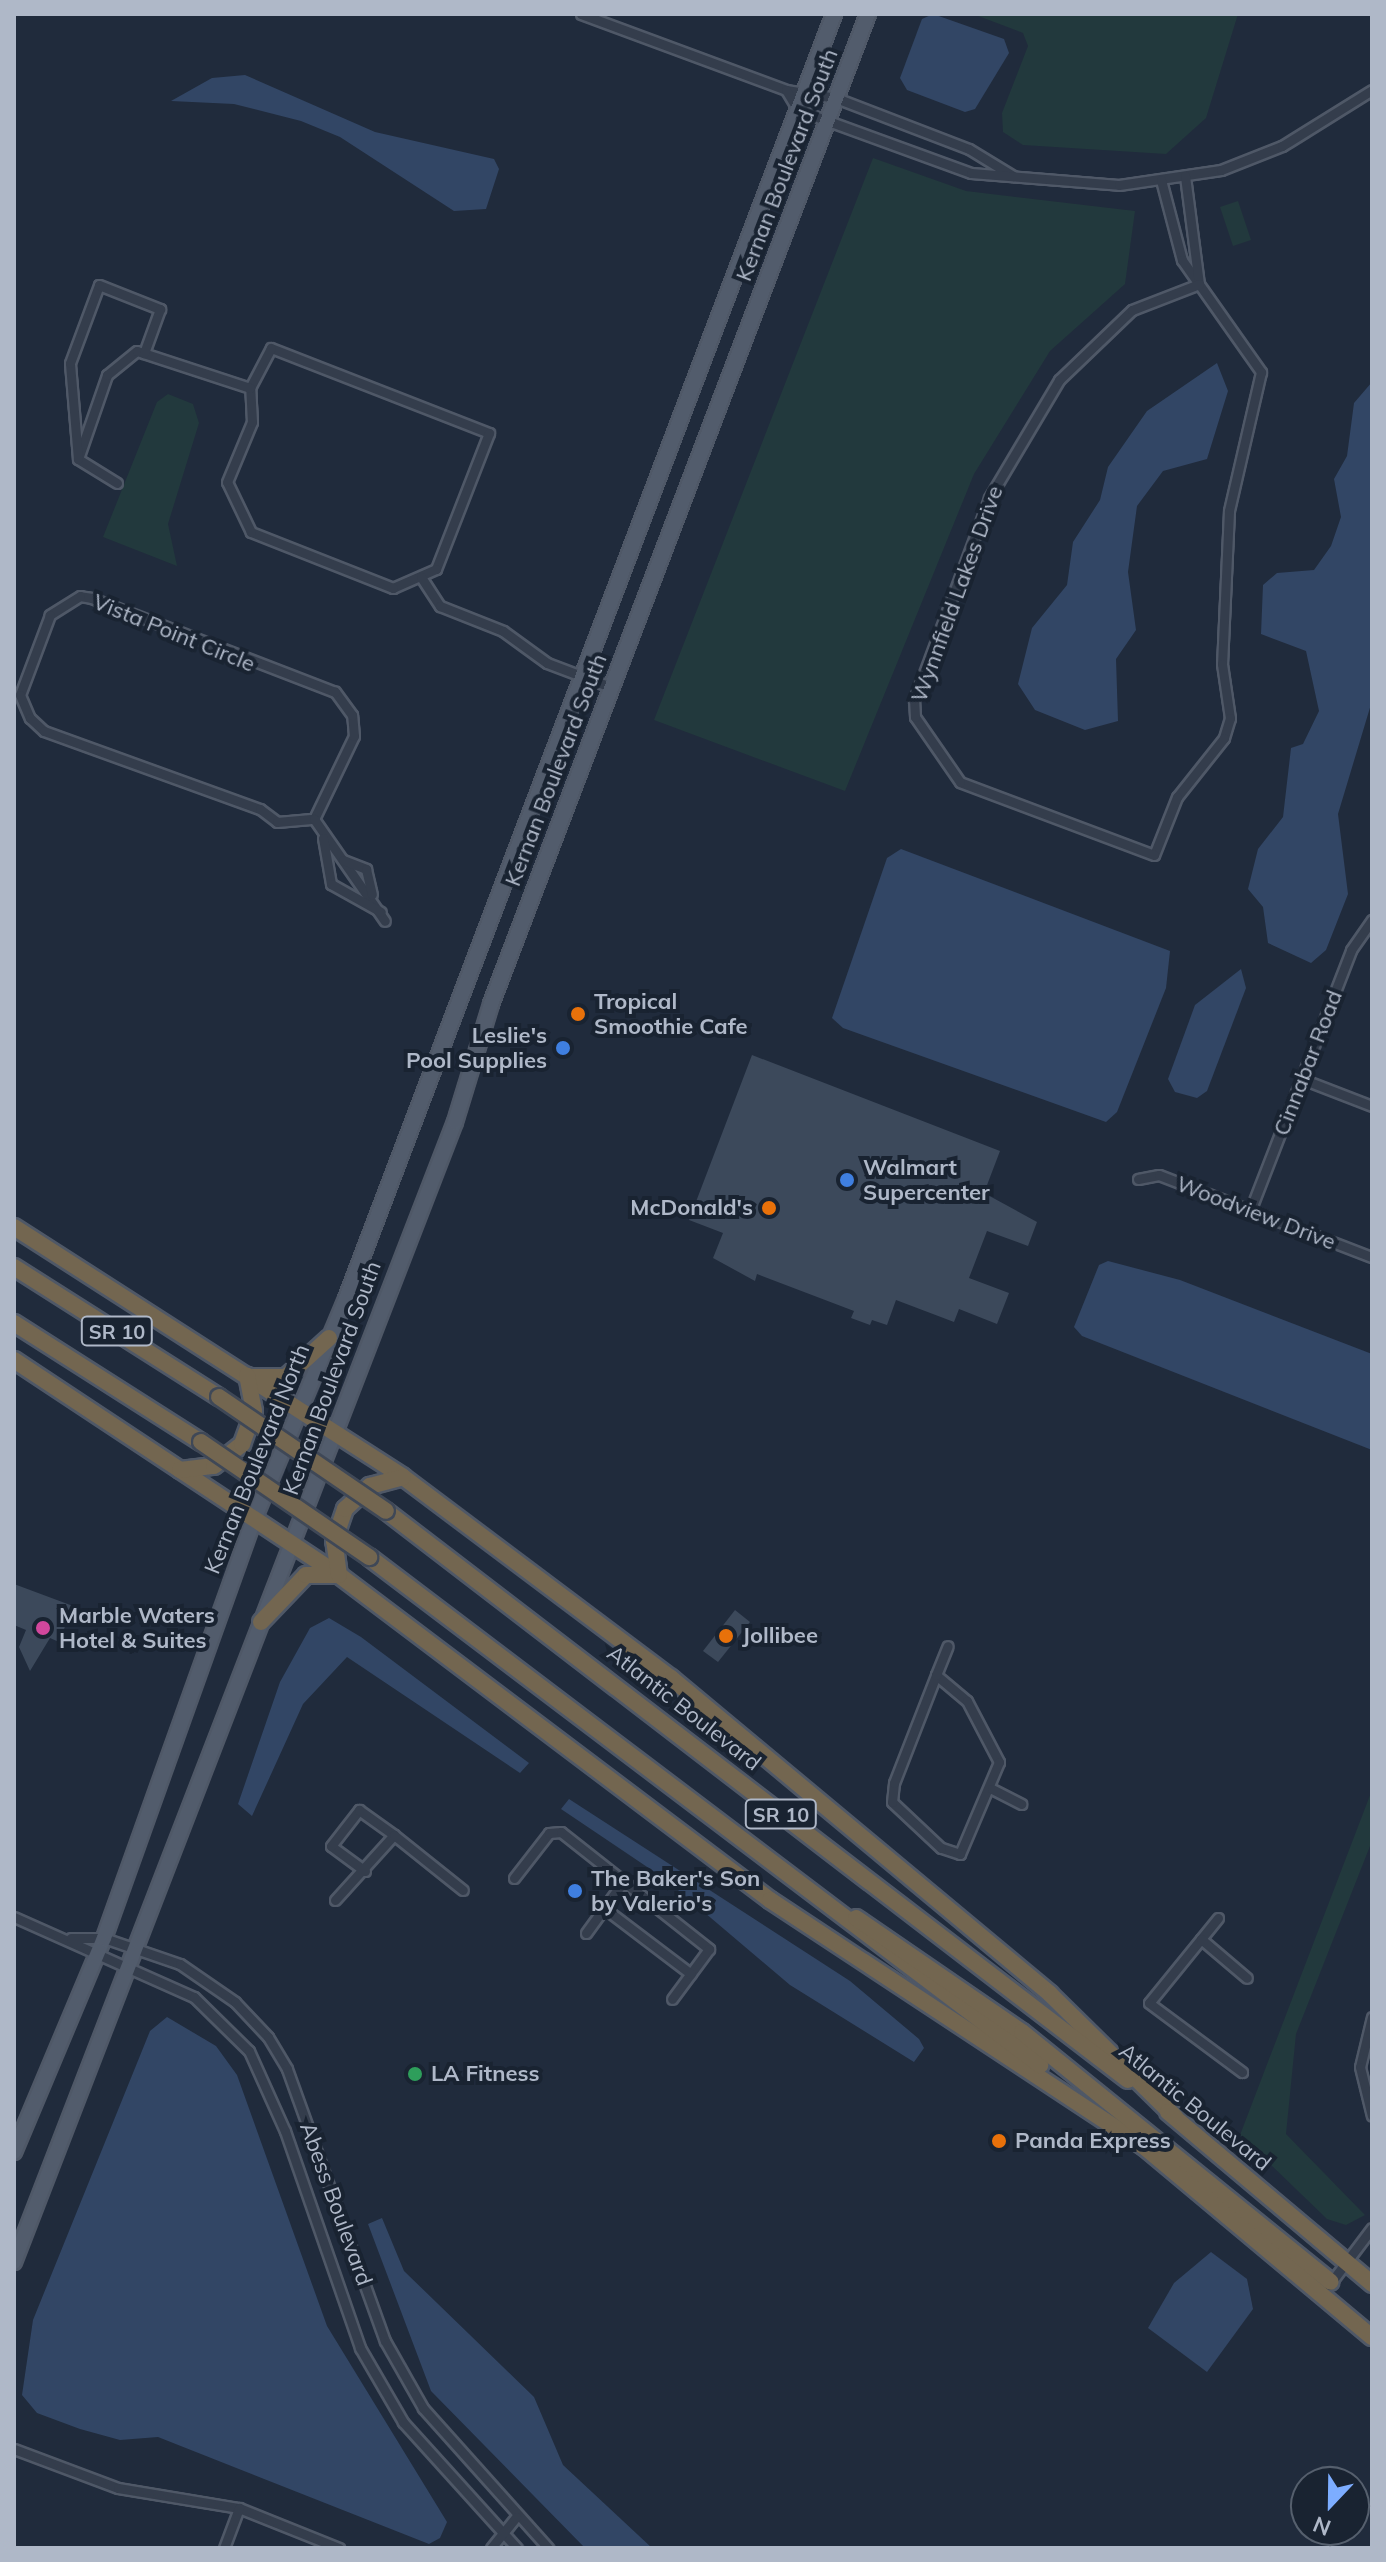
<!DOCTYPE html>
<html>
<head>
<meta charset="utf-8">
<style>
  body { margin:0 }
  #map { position:relative; width:1386px; height:2562px; overflow:hidden; background:#202b3c; font-family:Mulish,sans-serif }
  div>[style] { position:absolute }
  [style*='--x'] { left:calc(var(--x)*1px); top:calc(var(--y)*1px); width:calc(var(--w)*1px); rotate:calc(var(--a)*1deg) }
  .green>* { inset:0; background:#22393d }
  .water>* { inset:0; background:#324665 }
  .building>* { inset:0; background:#3c495b }
  .roads { filter:drop-shadow(2px 0 #4f5867) drop-shadow(-2px 0 #4f5867) drop-shadow(0 2px #4f5867) drop-shadow(0 -2px #4f5867) }
  .street>* { height:9px; margin:-4.5px; padding:0 4.5px; transform-origin:4.5px; border-radius:4.5px; background:#343d4c }
  .primary>* { height:14px; margin:-7px; padding:0 7px; transform-origin:7px; border-radius:7px; background:#525c6c }
  .highway>* { height:16px; margin:-8px; padding:0 8px; transform-origin:8px; border-radius:8px; background:#736650 }
  .bridges { filter:drop-shadow(2px 0 #3f4857) drop-shadow(-2px 0 #3f4857) drop-shadow(0 2px #3f4857) drop-shadow(0 -2px #3f4857) }
  .highway-bridge>* { height:16px; margin:-8px; padding:0 8px; transform-origin:8px; border-radius:8px; background:#736650 }
  .dots>* { width:22px; height:22px; translate:-50% -50%; box-sizing:border-box; border:4px solid #192331; border-radius:50% }
  span { translate:-50% -50%; white-space:nowrap; text-align:center; line-height:1.15; -webkit-text-stroke:8px #192331; paint-order:stroke }
  .shield-label span { padding:2px 6px; background:#192331; border:2px solid; border-radius:6px; -webkit-text-stroke-width:0 }
  .shield-label { font-size:20px; color:#afb8c8; font-weight:700 }
  .street-label { font-size:22px; color:#afb8c8 }
  .poi-label { font-size:22px; color:#afb8c8; font-weight:700 }
  .left { translate:0 -50%; text-align:left }
  .right { translate:-100% -50%; text-align:right }
  .frame { position:absolute; inset:0; border:16px solid #afb8c8; pointer-events:none }
  .north { position:absolute; left:1290px; top:2466px; width:80px; height:80px; box-sizing:border-box; background:#192331; border:2px solid #555f6d; border-radius:50%; rotate:202deg; font-size:22px; font-weight:700; line-height:32px; text-align:center; color:#afb8c8 }
  .north::after { content:''; display:block; margin:auto; width:28px; height:36px; background:#7dadff; clip-path:polygon(50% 0,100% 100%,50% 72%,0 100%) }
</style>
</head>
<body>
<div id="map">
  <div class="green">
    <i style="clip-path:polygon(973px 14px,1238px 14px,1206px 118px,1166px 154px,1023px 145px,1003px 132px,1002px 113px,1028px 46px,1023px 33px)"></i>
    <i style="clip-path:polygon(873px 158px,966px 191px,1135px 211px,1125px 284px,1050px 351px,974px 474px,845px 791px,654px 720px)"></i>
    <i style="clip-path:polygon(1238px 201px,1251px 240px,1233px 246px,1220px 207px)"></i>
    <i style="clip-path:polygon(168px 394px,193px 404px,199px 423px,168px 524px,177px 566px,103px 537px,157px 402px)"></i>
    <i style="clip-path:polygon(1372px 1790px,1372px 1841px,1296px 2034px,1286px 2134px,1365px 2215px,1346px 2225px,1327px 2219px,1240px 2135px)"></i>
  </div>
  <div class="water">
    <i style="clip-path:polygon(933px 14px,1004px 39px,1009px 53px,975px 109px,965px 112px,907px 90px,900px 78px,922px 19px)"></i>
    <i style="clip-path:polygon(245px 75px,375px 132px,494px 159px,499px 169px,486px 209px,454px 211px,340px 137px,301px 121px,234px 104px,171px 101px,212px 78px)"></i>
    <i style="clip-path:polygon(1217px 363px,1228px 391px,1207px 459px,1163px 471px,1137px 506px,1128px 572px,1136px 630px,1116px 659px,1118px 721px,1085px 730px,1035px 710px,1018px 684px,1032px 628px,1067px 585px,1073px 542px,1100px 500px,1108px 467px,1147px 411px)"></i>
    <i style="clip-path:polygon(1372px 382px,1372px 701px,1338px 814px,1348px 894px,1326px 950px,1311px 963px,1268px 943px,1263px 907px,1248px 889px,1258px 849px,1283px 817px,1291px 748px,1303px 744px,1319px 711px,1306px 651px,1261px 634px,1263px 585px,1277px 573px,1314px 570px,1331px 546px,1341px 517px,1334px 479px,1347px 456px,1354px 403px)"></i>
    <i style="clip-path:polygon(901px 849px,1170px 951px,1166px 988px,1117px 1112px,1106px 1122px,843px 1028px,832px 1018px,887px 858px)"></i>
    <i style="clip-path:polygon(1241px 969px,1246px 988px,1207px 1091px,1197px 1098px,1175px 1092px,1168px 1079px,1195px 1005px)"></i>
    <i style="clip-path:polygon(1108px 1261px,1180px 1280px,1372px 1354px,1372px 1450px,1082px 1336px,1074px 1327px,1099px 1265px)"></i>
    <i style="clip-path:polygon(329px 1618px,361px 1637px,529px 1763px,520px 1773px,347px 1657px,303px 1704px,252px 1816px,238px 1804px,280px 1682px,310px 1628px)"></i>
    <i style="clip-path:polygon(569px 1799px,850px 1981px,919px 2039px,924px 2048px,914px 2062px,790px 1985px,665px 1879px,561px 1809px)"></i>
    <i style="clip-path:polygon(167px 2017px,216px 2046px,237px 2075px,327px 2326px,447px 2522px,440px 2538px,429px 2544px,158px 2437px,120px 2440px,80px 2429px,37px 2413px,22px 2395px,33px 2320px,150px 2031px)"></i>
    <i style="clip-path:polygon(382px 2218px,404px 2271px,534px 2397px,563px 2465px,652px 2548px,585px 2548px,431px 2391px,368px 2224px)"></i>
    <i style="clip-path:polygon(1211px 2252px,1247px 2279px,1253px 2309px,1207px 2372px,1148px 2328px,1174px 2283px)"></i>
  </div>
  <div class="building">
    <i style="clip-path:polygon(752px 1055px,1000px 1151px,984px 1193px,1037px 1222px,1028px 1246px,987px 1231px,969px 1278px,1009px 1293px,997px 1324px,959px 1309px,954px 1322px,896px 1300px,887px 1325px,872px 1320px,870px 1325px,851px 1318px,854px 1311px,757px 1274px,755px 1281px,713px 1258px,723px 1233px,689px 1220px)"></i>
    <i style="clip-path:polygon(14px 1584px,73px 1606px,59px 1642px,50px 1638px,30px 1671px,19px 1647px,26px 1630px,14px 1625px)"></i>
    <i style="clip-path:polygon(735px 1610px,750px 1622px,718px 1662px,703px 1651px)"></i>
  </div>
  <div class="roads">
    <div class="street">
      <i style="--x:581;--y:14;--w:219;--a:20.3"></i>
      <i style="--x:786;--y:90;--w:51;--a:9.1"></i>
      <i style="--x:836;--y:98;--w:142;--a:21"></i>
      <i style="--x:969;--y:149;--w:52;--a:31.5"></i>
      <i style="--x:786;--y:90;--w:23;--a:59"></i>
      <i style="--x:798;--y:110;--w:184;--a:20"></i>
      <i style="--x:971;--y:173;--w:148;--a:4.6"></i>
      <i style="--x:1119;--y:185;--w:103;--a:-8.4"></i>
      <i style="--x:1221;--y:170;--w:66;--a:-21.5"></i>
      <i style="--x:1282;--y:146;--w:106;--a:-31.9"></i>
      <i style="--x:1161;--y:180;--w:83;--a:75.3"></i>
      <i style="--x:1182;--y:260;--w:29;--a:55"></i>
      <i style="--x:1199;--y:284;--w:109;--a:-97.4"></i>
      <i style="--x:1199;--y:284;--w:108;--a:54.8"></i>
      <i style="--x:1261;--y:372;--w:143;--a:103"></i>
      <i style="--x:1229;--y:511;--w:153;--a:92.6"></i>
      <i style="--x:1222;--y:664;--w:55;--a:81.6"></i>
      <i style="--x:1230;--y:718;--w:21;--a:107"></i>
      <i style="--x:1224;--y:738;--w:75;--a:128.5"></i>
      <i style="--x:1177;--y:797;--w:62;--a:111.6"></i>
      <i style="--x:1154;--y:855;--w:207;--a:-159.4"></i>
      <i style="--x:960;--y:782;--w:79;--a:-124.7"></i>
      <i style="--x:915;--y:717;--w:17;--a:-93"></i>
      <i style="--x:914;--y:700;--w:215;--a:-69.6"></i>
      <i style="--x:989;--y:498;--w:137;--a:-59.3"></i>
      <i style="--x:1059;--y:380;--w:101;--a:-43.8"></i>
      <i style="--x:1132;--y:310;--w:72;--a:-21.2"></i>
      <i style="--x:271;--y:348;--w:234;--a:21.3"></i>
      <i style="--x:489;--y:433;--w:146;--a:111.3"></i>
      <i style="--x:436;--y:569;--w:47;--a:156.2"></i>
      <i style="--x:393;--y:588;--w:153;--a:-158.5"></i>
      <i style="--x:251;--y:532;--w:55;--a:-115.6"></i>
      <i style="--x:227;--y:482;--w:65;--a:-67.4"></i>
      <i style="--x:252;--y:422;--w:34;--a:-93"></i>
      <i style="--x:250;--y:388;--w:45;--a:-62.3"></i>
      <i style="--x:79;--y:456;--w:86;--a:-70.9"></i>
      <i style="--x:107;--y:375;--w:38;--a:-39"></i>
      <i style="--x:137;--y:351;--w:119;--a:18.1"></i>
      <i style="--x:117;--y:483;--w:46;--a:-148.4"></i>
      <i style="--x:78;--y:459;--w:96;--a:-94.8"></i>
      <i style="--x:70;--y:363;--w:83;--a:-69.6"></i>
      <i style="--x:99;--y:285;--w:66;--a:21.5"></i>
      <i style="--x:160;--y:309;--w:47;--a:110"></i>
      <i style="--x:421;--y:577;--w:35;--a:57"></i>
      <i style="--x:440;--y:606;--w:68;--a:21.6"></i>
      <i style="--x:503;--y:631;--w:54;--a:36"></i>
      <i style="--x:547;--y:663;--w:68;--a:20.6"></i>
      <i style="--x:314;--y:819;--w:92;--a:-64.3"></i>
      <i style="--x:354;--y:736;--w:21;--a:-95"></i>
      <i style="--x:352;--y:715;--w:29;--a:-126"></i>
      <i style="--x:335;--y:692;--w:261;--a:-158.9"></i>
      <i style="--x:92;--y:598;--w:12;--a:-171"></i>
      <i style="--x:80;--y:596;--w:36;--a:148"></i>
      <i style="--x:50;--y:615;--w:85;--a:110.6"></i>
      <i style="--x:20;--y:695;--w:25;--a:67"></i>
      <i style="--x:30;--y:718;--w:19;--a:43"></i>
      <i style="--x:44;--y:731;--w:230;--a:19.9"></i>
      <i style="--x:260;--y:809;--w:21;--a:37"></i>
      <i style="--x:277;--y:822;--w:37;--a:-5"></i>
      <i style="--x:314;--y:819;--w:124;--a:55.2"></i>
      <i style="--x:323;--y:838;--w:47;--a:80.1"></i>
      <i style="--x:331;--y:884;--w:57;--a:29.2"></i>
      <i style="--x:343;--y:860;--w:25;--a:21"></i>
      <i style="--x:366;--y:869;--w:26;--a:77"></i>
      <i style="--x:1302;--y:1079;--w:75;--a:21.1"></i>
      <i style="--x:1138;--y:1179;--w:21;--a:-11"></i>
      <i style="--x:1159;--y:1175;--w:228;--a:21.1"></i>
      <i style="--x:1250;--y:1211;--w:280;--a:-68.8"></i>
      <i style="--x:1351;--y:950;--w:37;--a:-55"></i>
      <i style="--x:936;--y:1675;--w:40;--a:40"></i>
      <i style="--x:967;--y:1701;--w:69;--a:62.3"></i>
      <i style="--x:999;--y:1762;--w:100;--a:113"></i>
      <i style="--x:960;--y:1854;--w:20;--a:-162"></i>
      <i style="--x:941;--y:1848;--w:67;--a:-136.8"></i>
      <i style="--x:892;--y:1802;--w:19;--a:-84"></i>
      <i style="--x:894;--y:1783;--w:116;--a:-68.7"></i>
      <i style="--x:936;--y:1675;--w:31;--a:-68"></i>
      <i style="--x:992;--y:1789;--w:33;--a:27"></i>
      <i style="--x:365;--y:1871;--w:42;--a:-143.7"></i>
      <i style="--x:331;--y:1846;--w:46;--a:-52.1"></i>
      <i style="--x:359;--y:1810;--w:43;--a:35.5"></i>
      <i style="--x:514;--y:1878;--w:57;--a:-52.1"></i>
      <i style="--x:549;--y:1833;--w:12;--a:-5"></i>
      <i style="--x:561;--y:1832;--w:189;--a:38.3"></i>
      <i style="--x:709;--y:1949;--w:62;--a:126.5"></i>
      <i style="--x:335;--y:1900;--w:88;--a:-47.8"></i>
      <i style="--x:394;--y:1835;--w:88;--a:38.6"></i>
      <i style="--x:604;--y:1908;--w:109;--a:37.2"></i>
      <i style="--x:14;--y:1917;--w:197;--a:24"></i>
      <i style="--x:194;--y:1997;--w:77;--a:44.5"></i>
      <i style="--x:249;--y:2051;--w:88;--a:65.8"></i>
      <i style="--x:285;--y:2131;--w:230;--a:70.9"></i>
      <i style="--x:360;--y:2348;--w:86;--a:59.8"></i>
      <i style="--x:403;--y:2422;--w:170;--a:47.9"></i>
      <i style="--x:1218;--y:1918;--w:109;--a:129.1"></i>
      <i style="--x:1149;--y:2003;--w:116;--a:36.6"></i>
      <i style="--x:586;--y:1933;--w:63;--a:-54"></i>
      <i style="--x:71;--y:1938;--w:33;--a:0"></i>
      <i style="--x:104;--y:1938;--w:80;--a:18.9"></i>
      <i style="--x:180;--y:1964;--w:67;--a:34.6"></i>
      <i style="--x:235;--y:2002;--w:48;--a:46.7"></i>
      <i style="--x:268;--y:2037;--w:37;--a:59"></i>
      <i style="--x:287;--y:2069;--w:289;--a:70.2"></i>
      <i style="--x:385;--y:2341;--w:77;--a:60.4"></i>
      <i style="--x:423;--y:2408;--w:188;--a:48.2"></i>
      <i style="--x:1201;--y:1939;--w:60;--a:40.3"></i>
      <i style="--x:1372;--y:2017;--w:51;--a:103.5"></i>
      <i style="--x:1360;--y:2067;--w:50;--a:76.2"></i>
      <i style="--x:1329;--y:2285;--w:71;--a:-53"></i>
      <i style="--x:14;--y:2449;--w:111;--a:20.6"></i>
      <i style="--x:118;--y:2488;--w:123;--a:9.4"></i>
      <i style="--x:239;--y:2508;--w:108;--a:21.8"></i>
      <i style="--x:224;--y:2548;--w:43;--a:-69.4"></i>
      <i style="--x:491;--y:2548;--w:40;--a:-51"></i>
    </div>
    <div class="primary">
      <i style="--x:14;--y:2152;--w:232;--a:-67.2"></i>
      <i style="--x:104;--y:1938;--w:445;--a:-70.3"></i>
      <i style="--x:254;--y:1519;--w:238;--a:-67.3"></i>
      <i style="--x:346;--y:1299;--w:1375;--a:-69.2"></i>
      <i style="--x:14;--y:2262;--w:1222;--a:-68.85"></i>
      <i style="--x:455;--y:1122;--w:123;--a:-73"></i>
      <i style="--x:491;--y:1004;--w:1059;--a:-69.15"></i>
    </div>
    <div class="highway">
      <i style="--x:14;--y:1227;--w:462;--a:32.7"></i>
      <i style="--x:403;--y:1477;--w:335;--a:36.9"></i>
      <i style="--x:671;--y:1678;--w:493;--a:39.8"></i>
      <i style="--x:1050;--y:1994;--w:175;--a:44.5"></i>
      <i style="--x:14;--y:1267;--w:243;--a:32.4"></i>
      <i style="--x:14;--y:1323;--w:222;--a:32.5"></i>
      <i style="--x:14;--y:1360;--w:390;--a:33.5"></i>
      <i style="--x:339;--y:1575;--w:540;--a:37.02"></i>
      <i style="--x:770;--y:1900;--w:450;--a:33.4"></i>
      <i style="--x:252;--y:1377;--w:34;--a:0"></i>
      <i style="--x:286;--y:1377;--w:58;--a:-42.2"></i>
      <i style="--x:180;--y:1470;--w:34;--a:-7"></i>
      <i style="--x:214;--y:1466;--w:36;--a:-38"></i>
      <i style="--x:242;--y:1444;--w:35;--a:-70"></i>
      <i style="--x:254;--y:1411;--w:36;--a:-101"></i>
      <i style="--x:386;--y:1511;--w:935;--a:37.48"></i>
      <i style="--x:369;--y:1557;--w:842;--a:37.13"></i>
      <i style="--x:261;--y:1622;--w:65;--a:-46.2"></i>
      <i style="--x:306;--y:1575;--w:33;--a:0"></i>
      <i style="--x:339;--y:1575;--w:34;--a:-98"></i>
      <i style="--x:334;--y:1541;--w:34;--a:-71"></i>
      <i style="--x:345;--y:1509;--w:34;--a:-43"></i>
      <i style="--x:370;--y:1486;--w:34;--a:-15"></i>
      <i style="--x:856;--y:1918;--w:201;--a:34.5"></i>
      <i style="--x:1022;--y:2032;--w:397;--a:39"></i>
      <i style="--x:1168;--y:2112;--w:267;--a:40.1"></i>
      <i style="--x:1141;--y:2144;--w:301;--a:39.9"></i>
    </div>
  </div>
  <div class="bridges">
    <div class="highway-bridge">
      <i style="--x:219;--y:1397;--w:202;--a:34.3"></i>
      <i style="--x:201;--y:1442;--w:204;--a:34.4"></i>
    </div>
  </div>
  <div class="dots">
    <i style="left:578px;top:1014px;background:#e8710a"></i>
    <i style="left:563px;top:1048px;background:#3f7fe0"></i>
    <i style="left:847px;top:1180px;background:#3f7fe0"></i>
    <i style="left:769px;top:1208px;background:#e8710a"></i>
    <i style="left:43px;top:1628px;background:#d1479c"></i>
    <i style="left:726px;top:1636px;background:#e8710a"></i>
    <i style="left:575px;top:1891px;background:#3f7fe0"></i>
    <i style="left:415px;top:2074px;background:#2e9e5b"></i>
    <i style="left:999px;top:2141px;background:#e8710a"></i>
  </div>
  <div class="shield-label">
    <span style="left:117px;top:1331px">SR 10</span>
    <span style="left:781px;top:1814px">SR 10</span>
  </div>
  <div class="street-label">
    <span style="left:787px;top:165px;rotate:-69deg">Kernan Boulevard South</span>
    <span style="left:957px;top:594px;rotate:-70deg">Wynnfield Lakes Drive</span>
    <span style="left:174px;top:633px;rotate:22deg">Vista Point Circle</span>
    <span style="left:556px;top:770px;rotate:-69deg">Kernan Boulevard South</span>
    <span style="left:1308px;top:1063px;rotate:-69deg">Cinnabar Road</span>
    <span style="left:1256px;top:1213px;rotate:21deg">Woodview Drive</span>
    <span style="left:332px;top:1378px;rotate:-70deg">Kernan Boulevard South</span>
    <span style="left:257px;top:1459px;rotate:-68deg">Kernan Boulevard North</span>
    <span style="left:684px;top:1708px;rotate:38deg">Atlantic Boulevard</span>
    <span style="left:1195px;top:2107px;rotate:39deg">Atlantic Boulevard</span>
    <span style="left:336px;top:2204px;rotate:70deg">Abess Boulevard</span>
  </div>
  <div class="poi-label">
    <span class="left" style="left:594px;top:1014px">Tropical<br>Smoothie Cafe</span>
    <span class="right" style="left:547px;top:1048px">Leslie's<br>Pool Supplies</span>
    <span class="left" style="left:863px;top:1180px">Walmart<br>Supercenter</span>
    <span class="right" style="left:753px;top:1208px">McDonald's</span>
    <span class="left" style="left:59px;top:1628px">Marble Waters<br>Hotel &amp; Suites</span>
    <span class="left" style="left:742px;top:1636px">Jollibee</span>
    <span class="left" style="left:591px;top:1891px">The Baker's Son<br>by Valerio's</span>
    <span class="left" style="left:431px;top:2074px">LA Fitness</span>
    <span class="left" style="left:1015px;top:2141px">Panda Express</span>
  </div>
  <div class="frame"></div>
  <div class="north">N</div>
</div>
</body>
</html>
